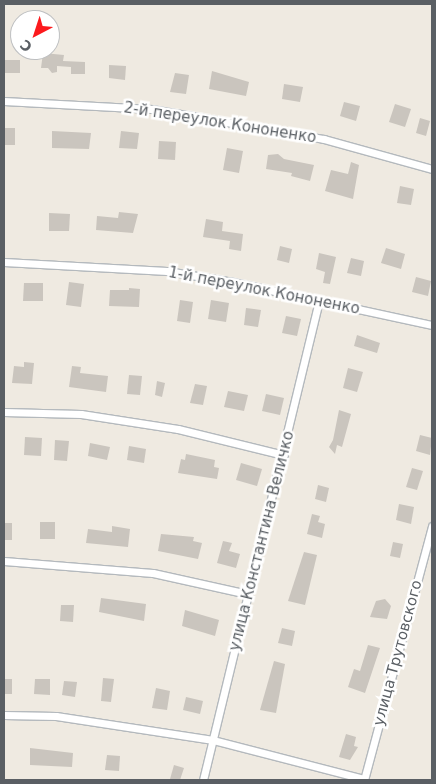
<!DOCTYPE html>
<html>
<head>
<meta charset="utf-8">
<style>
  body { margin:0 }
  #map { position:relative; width:436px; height:784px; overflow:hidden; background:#efeae1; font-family:"DejaVu Sans",sans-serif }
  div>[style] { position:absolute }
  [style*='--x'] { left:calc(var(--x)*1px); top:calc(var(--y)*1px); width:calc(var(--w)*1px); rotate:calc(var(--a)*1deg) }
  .building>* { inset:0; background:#cac5be }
  .roads { filter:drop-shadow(1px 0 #b4b9bd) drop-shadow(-1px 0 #b4b9bd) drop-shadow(0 1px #b4b9bd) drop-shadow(0 -1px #b4b9bd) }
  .minor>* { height:7px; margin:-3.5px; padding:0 3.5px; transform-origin:3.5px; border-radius:3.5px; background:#fff }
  span { translate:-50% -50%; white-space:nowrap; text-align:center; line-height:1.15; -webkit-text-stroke:5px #fff; paint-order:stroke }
  .street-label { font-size:15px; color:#5a5f64 }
  .frame { position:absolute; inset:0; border:5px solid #5a5f64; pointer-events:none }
  .north { position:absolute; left:10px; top:10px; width:50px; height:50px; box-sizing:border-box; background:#fff; border:1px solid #bdbfc1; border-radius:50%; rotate:220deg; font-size:14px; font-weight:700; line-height:20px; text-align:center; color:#5a5f64 }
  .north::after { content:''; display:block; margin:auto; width:18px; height:22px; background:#fc1a1d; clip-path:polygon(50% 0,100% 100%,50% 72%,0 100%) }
</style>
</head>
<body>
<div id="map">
  <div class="building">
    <i style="clip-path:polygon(43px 53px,64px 55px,63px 61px,85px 62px,85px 74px,71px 74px,71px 67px,57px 66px,57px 72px,52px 73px,48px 68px,41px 68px)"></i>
    <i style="clip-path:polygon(4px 60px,20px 60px,20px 73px,4px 73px)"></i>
    <i style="clip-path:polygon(109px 65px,126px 66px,125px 80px,109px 78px)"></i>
    <i style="clip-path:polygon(212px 71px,249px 82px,246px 96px,209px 89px)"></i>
    <i style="clip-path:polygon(175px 73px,189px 75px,186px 94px,170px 92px)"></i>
    <i style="clip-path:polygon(284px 84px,303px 87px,300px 102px,282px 99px)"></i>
    <i style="clip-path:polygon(344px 102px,360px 106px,356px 121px,340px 116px)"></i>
    <i style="clip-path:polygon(395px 104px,411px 109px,405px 127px,389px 122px)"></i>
    <i style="clip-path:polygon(420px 118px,430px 121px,426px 136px,416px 133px)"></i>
    <i style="clip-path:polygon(4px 128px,15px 128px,15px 145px,4px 145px)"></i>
    <i style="clip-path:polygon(52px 131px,91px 133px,89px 149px,52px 148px)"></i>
    <i style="clip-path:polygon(121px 131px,139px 133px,137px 149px,119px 148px)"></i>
    <i style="clip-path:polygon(159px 141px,176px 142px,175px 160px,158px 159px)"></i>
    <i style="clip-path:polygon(227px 148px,243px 151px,239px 173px,223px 170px)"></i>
    <i style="clip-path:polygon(278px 154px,284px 159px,314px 165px,310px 181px,291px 176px,292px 173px,266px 169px,268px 155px)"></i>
    <i style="clip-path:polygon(351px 162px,359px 165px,353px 199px,325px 191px,331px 170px,348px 174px)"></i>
    <i style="clip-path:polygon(400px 186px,414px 189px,411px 205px,397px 203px)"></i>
    <i style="clip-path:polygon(119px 212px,138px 214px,133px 233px,96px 230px,97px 216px,118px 218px)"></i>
    <i style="clip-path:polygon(49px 213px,70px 214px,69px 231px,49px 231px)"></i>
    <i style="clip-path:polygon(206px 219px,223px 222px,222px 231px,243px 234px,241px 251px,229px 249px,230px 241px,203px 237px)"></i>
    <i style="clip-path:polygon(280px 246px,292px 249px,289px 263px,277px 260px)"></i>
    <i style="clip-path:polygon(386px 248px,405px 254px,401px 269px,381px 263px)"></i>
    <i style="clip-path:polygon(319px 253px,336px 257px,330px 284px,323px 283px,325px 272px,316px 269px)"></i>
    <i style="clip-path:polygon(351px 258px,364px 261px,361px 276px,347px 273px)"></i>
    <i style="clip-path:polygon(416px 277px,431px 281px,428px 296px,412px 292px)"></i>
    <i style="clip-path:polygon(69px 282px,84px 284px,81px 307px,66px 305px)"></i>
    <i style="clip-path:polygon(24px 283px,43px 283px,43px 301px,23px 301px)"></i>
    <i style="clip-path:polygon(129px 288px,140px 289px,139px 307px,109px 306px,110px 290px,129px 290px)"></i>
    <i style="clip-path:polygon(180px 300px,193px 302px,190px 323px,177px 321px)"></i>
    <i style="clip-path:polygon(211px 300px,229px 303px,226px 322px,208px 319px)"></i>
    <i style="clip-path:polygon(246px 308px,261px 310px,258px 327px,244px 325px)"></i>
    <i style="clip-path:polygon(286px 316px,301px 319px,297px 336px,282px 333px)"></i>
    <i style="clip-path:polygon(357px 335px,380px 343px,377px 353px,354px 346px)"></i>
    <i style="clip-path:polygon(24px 362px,34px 363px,32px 384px,12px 383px,14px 366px,24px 367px)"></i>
    <i style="clip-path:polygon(72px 366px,81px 367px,80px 373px,108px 376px,106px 392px,69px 387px)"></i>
    <i style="clip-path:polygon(348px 368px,363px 372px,357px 392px,343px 388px)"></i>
    <i style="clip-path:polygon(129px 375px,142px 376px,140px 395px,127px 394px)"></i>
    <i style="clip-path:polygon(157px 381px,165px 383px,162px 397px,155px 395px)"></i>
    <i style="clip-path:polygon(195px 384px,207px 386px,203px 405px,190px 403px)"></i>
    <i style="clip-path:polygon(228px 391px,248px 395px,244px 411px,224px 407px)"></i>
    <i style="clip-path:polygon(266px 394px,284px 398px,280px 415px,262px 411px)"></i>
    <i style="clip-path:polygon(339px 410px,351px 414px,342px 447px,337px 445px,335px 454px,329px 447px,333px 440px)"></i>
    <i style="clip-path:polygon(420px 435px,432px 438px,430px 455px,416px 451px)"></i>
    <i style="clip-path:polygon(25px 437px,42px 438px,41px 456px,24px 455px)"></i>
    <i style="clip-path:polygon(55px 440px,69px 441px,67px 461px,54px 460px)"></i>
    <i style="clip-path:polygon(90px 443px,110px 447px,107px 460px,88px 456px)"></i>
    <i style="clip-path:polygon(129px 446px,146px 449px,144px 463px,127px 460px)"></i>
    <i style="clip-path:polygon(186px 454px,215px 460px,214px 467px,219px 468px,217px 479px,178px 473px,181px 459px,185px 460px)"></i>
    <i style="clip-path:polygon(241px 463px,262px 469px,257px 486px,236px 480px)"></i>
    <i style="clip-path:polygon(412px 468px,423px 471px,417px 490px,406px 487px)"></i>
    <i style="clip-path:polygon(318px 485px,329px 488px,326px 502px,315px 499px)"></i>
    <i style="clip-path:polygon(399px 504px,414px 507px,411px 524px,396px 520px)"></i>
    <i style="clip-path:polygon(312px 514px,320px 516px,318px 522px,325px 524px,322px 538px,307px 534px)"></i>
    <i style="clip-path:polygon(40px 522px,55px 522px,55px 539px,40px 539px)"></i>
    <i style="clip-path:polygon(4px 523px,12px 523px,12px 540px,4px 540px)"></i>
    <i style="clip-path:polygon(112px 526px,130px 529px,128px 547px,86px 543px,88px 529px,112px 532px)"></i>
    <i style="clip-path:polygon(161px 534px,194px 537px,193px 541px,202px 543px,198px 559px,158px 551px)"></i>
    <i style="clip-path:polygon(223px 541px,232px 543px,229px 551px,240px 554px,236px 568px,217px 563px)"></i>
    <i style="clip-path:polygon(393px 542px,403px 544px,400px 558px,390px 556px)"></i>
    <i style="clip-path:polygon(304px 552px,317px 555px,305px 605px,288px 601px)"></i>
    <i style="clip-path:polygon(101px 598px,146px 604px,144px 621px,99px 612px)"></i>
    <i style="clip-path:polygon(385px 599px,391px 606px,387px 619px,370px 617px,376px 601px)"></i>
    <i style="clip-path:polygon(61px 605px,74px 605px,73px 622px,60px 621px)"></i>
    <i style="clip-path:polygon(185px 610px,219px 620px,215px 636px,182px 626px)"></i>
    <i style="clip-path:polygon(282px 628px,295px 631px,292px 646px,278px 643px)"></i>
    <i style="clip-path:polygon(368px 645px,380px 648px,365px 693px,348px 687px,354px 669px,360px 671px)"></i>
    <i style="clip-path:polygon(274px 661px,285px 664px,276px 713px,260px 710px)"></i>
    <i style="clip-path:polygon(103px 678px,114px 679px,111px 702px,101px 701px)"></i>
    <i style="clip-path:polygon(4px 679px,12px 679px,12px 694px,4px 694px)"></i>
    <i style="clip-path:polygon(35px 679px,50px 679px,50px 695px,34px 694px)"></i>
    <i style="clip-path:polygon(64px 681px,77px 682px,75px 697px,62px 695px)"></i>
    <i style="clip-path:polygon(156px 688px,170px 691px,167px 710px,152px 708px)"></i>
    <i style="clip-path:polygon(186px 697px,203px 701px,200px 714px,183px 710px)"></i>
    <i style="clip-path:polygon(346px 734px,356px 737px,354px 746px,358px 747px,350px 760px,339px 757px)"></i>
    <i style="clip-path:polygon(30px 748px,73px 753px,72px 767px,30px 765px)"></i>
    <i style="clip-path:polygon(107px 755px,120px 756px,119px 771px,105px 770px)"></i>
    <i style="clip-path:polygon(174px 765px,184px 768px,180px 780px,170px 779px)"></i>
  </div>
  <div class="roads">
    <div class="minor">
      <i style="--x:4;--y:101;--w:148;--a:3.1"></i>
      <i style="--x:152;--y:109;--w:175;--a:9.9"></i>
      <i style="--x:324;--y:139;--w:112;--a:15.5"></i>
      <i style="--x:4;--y:262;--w:163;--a:3.2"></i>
      <i style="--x:167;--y:271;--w:67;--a:9.5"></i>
      <i style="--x:233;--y:282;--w:204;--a:12.2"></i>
      <i style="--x:4;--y:412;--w:77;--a:1.5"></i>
      <i style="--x:81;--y:414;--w:98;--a:8.8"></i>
      <i style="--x:178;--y:429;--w:109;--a:13.8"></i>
      <i style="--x:4;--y:561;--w:149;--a:4.6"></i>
      <i style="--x:153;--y:573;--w:97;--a:12.5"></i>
      <i style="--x:4;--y:715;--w:52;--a:1.1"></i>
      <i style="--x:56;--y:716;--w:159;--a:8.7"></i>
      <i style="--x:213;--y:740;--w:156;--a:14.5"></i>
      <i style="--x:203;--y:780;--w:494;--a:-76.4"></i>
      <i style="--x:364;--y:780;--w:263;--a:-75"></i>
    </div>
  </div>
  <div class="street-label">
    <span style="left:220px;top:123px;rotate:9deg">2-й переулок Кононенко</span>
    <span style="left:264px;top:291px;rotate:11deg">1-й переулок Кононенко</span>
    <span style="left:262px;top:541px;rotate:-76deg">улица Константина Величко</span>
    <span style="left:398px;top:653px;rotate:-75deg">улица Трутовского</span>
  </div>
  <div class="frame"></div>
  <div class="north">С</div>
</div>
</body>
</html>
